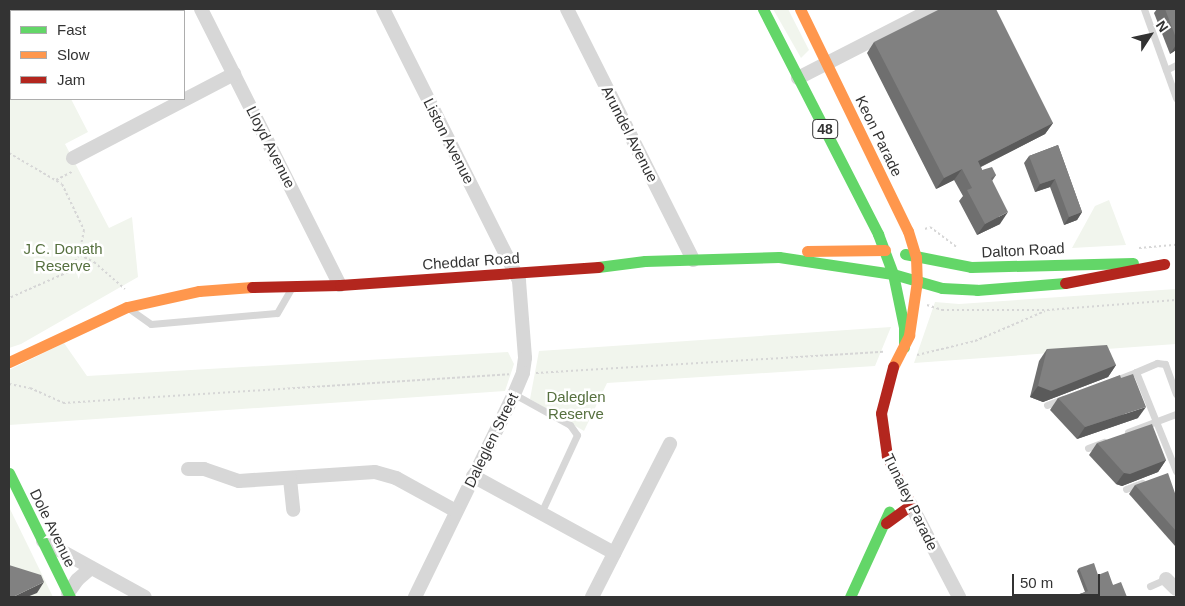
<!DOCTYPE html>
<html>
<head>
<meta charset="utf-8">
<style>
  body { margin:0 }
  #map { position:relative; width:1185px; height:606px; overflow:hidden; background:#fff; font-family:Helvetica,sans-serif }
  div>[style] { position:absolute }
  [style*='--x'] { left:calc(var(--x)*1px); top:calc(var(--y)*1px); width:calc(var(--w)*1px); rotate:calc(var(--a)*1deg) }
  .green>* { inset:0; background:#f1f5ed }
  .path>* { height:2px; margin-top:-1px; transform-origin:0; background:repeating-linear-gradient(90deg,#d6d6d6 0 2.5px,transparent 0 5px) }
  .lane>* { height:7px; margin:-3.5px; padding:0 3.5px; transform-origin:3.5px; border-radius:3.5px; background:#d7d7d7 }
  .street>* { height:14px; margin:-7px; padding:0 7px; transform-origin:7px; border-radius:7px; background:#d7d7d7 }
  .fast>* { height:11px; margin:-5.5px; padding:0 5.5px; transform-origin:5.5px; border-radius:5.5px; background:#63d668 }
  .slow>* { height:11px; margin:-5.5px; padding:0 5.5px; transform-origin:5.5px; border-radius:5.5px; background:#ff974d }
  .jam>* { height:11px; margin:-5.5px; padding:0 5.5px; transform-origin:5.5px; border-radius:5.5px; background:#b3261e }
  .wall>* { inset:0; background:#6f6f6f }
  .shaded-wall>* { inset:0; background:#5a5a5a }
  .building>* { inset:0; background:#818181 }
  span { translate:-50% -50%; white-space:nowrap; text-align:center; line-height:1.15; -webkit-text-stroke:5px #fff; paint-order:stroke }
  .shield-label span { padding:1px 4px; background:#fff; border:1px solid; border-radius:4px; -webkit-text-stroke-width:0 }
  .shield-label { font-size:14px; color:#333; font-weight:700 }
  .street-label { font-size:15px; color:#333 }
  .park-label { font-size:15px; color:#56703f }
  .frame { position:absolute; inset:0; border:10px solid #333; pointer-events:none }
  .legend { position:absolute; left:10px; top:10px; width:175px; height:90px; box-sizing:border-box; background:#fff; border:1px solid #adadad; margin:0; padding:6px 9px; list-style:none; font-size:15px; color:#333 }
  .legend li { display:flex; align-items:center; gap:10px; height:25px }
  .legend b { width:25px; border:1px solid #adadad }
  .north { position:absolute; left:1125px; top:10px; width:50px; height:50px; -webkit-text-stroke:4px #fff; paint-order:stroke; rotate:55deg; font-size:14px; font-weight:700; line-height:20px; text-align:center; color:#333 }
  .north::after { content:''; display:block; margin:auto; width:18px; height:22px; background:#333; clip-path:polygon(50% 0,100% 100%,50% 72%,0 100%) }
  .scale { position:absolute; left:1012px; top:574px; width:88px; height:22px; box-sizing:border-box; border:2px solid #333; border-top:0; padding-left:6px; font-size:15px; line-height:18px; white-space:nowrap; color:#333; -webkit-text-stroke:4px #fff; paint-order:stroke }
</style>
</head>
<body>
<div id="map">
  <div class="green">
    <i style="clip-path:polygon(773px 9px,788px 9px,809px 50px,801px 58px)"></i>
    <i style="clip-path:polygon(9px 32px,11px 99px,71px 99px,88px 132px,65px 144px,109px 228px,132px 217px,138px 277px,21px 344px,9px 348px)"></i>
    <i style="clip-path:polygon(1109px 200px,1126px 245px,1072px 248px,1095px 206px)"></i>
    <i style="clip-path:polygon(1176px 289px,1176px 344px,914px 363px,935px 302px,959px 304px)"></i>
    <i style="clip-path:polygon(891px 327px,875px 366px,607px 383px,584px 431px,530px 399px,539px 351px)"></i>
    <i style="clip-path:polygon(64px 343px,87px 376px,508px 352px,514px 364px,505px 391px,9px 425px,9px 370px)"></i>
    <i style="clip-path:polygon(9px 507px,53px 597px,9px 597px)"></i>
  </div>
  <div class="path">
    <i style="--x:9;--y:153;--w:61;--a:30.3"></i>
    <i style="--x:62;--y:184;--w:51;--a:64.4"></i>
    <i style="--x:84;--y:230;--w:25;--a:101"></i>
    <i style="--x:79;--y:255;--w:20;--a:123"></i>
    <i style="--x:68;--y:272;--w:64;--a:156.2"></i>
    <i style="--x:56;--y:180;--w:20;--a:-27"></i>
    <i style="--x:925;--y:229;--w:5;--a:-22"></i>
    <i style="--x:930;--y:227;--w:34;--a:37"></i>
    <i style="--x:1139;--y:248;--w:37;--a:-5"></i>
    <i style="--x:80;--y:255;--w:16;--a:27"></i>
    <i style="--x:94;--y:262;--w:41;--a:41.1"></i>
    <i style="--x:927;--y:305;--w:16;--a:18"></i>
    <i style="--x:942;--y:310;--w:105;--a:0"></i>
    <i style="--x:1047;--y:310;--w:129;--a:-4.4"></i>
    <i style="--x:917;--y:355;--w:60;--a:-13.6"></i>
    <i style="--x:975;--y:341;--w:76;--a:-23.2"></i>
    <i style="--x:536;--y:373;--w:348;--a:-3.5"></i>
    <i style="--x:9;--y:384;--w:21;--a:11"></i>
    <i style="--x:30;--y:388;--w:36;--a:24"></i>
    <i style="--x:63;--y:403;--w:447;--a:-3.7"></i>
  </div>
  <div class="lane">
    <i style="--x:1144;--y:9;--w:95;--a:70.2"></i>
    <i style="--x:1166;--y:70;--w:11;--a:-27"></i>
    <i style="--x:131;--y:310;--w:24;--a:35"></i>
    <i style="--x:151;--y:324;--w:126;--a:-5"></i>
    <i style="--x:277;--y:313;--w:30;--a:-60"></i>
    <i style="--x:1113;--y:381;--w:25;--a:-21"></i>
    <i style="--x:514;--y:394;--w:64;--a:29"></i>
    <i style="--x:570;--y:425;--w:12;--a:55"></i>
    <i style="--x:577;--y:435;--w:86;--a:114.8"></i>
    <i style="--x:1176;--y:394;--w:32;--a:-110"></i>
    <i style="--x:1165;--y:364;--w:8;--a:-173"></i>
    <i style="--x:1157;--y:363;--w:23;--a:157"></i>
    <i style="--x:1136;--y:372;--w:107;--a:68"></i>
    <i style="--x:1047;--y:405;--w:17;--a:-21"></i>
    <i style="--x:1128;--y:432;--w:51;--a:-20.6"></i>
    <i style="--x:1088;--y:448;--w:17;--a:-21"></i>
    <i style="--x:1126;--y:489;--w:17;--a:-21"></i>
    <i style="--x:1150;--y:586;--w:17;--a:-24"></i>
  </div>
  <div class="street">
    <i style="--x:201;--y:9;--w:309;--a:63.3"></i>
    <i style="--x:383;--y:9;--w:304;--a:63.4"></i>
    <i style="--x:519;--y:281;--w:77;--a:85.5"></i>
    <i style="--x:525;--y:358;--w:15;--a:98"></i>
    <i style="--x:523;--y:373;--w:23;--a:113"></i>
    <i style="--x:514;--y:394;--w:226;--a:116"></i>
    <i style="--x:567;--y:9;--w:281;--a:63.3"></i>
    <i style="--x:9;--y:11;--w:5;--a:-22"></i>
    <i style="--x:798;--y:78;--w:152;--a:-27.1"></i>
    <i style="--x:73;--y:158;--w:182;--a:-27.6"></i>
    <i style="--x:188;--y:469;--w:16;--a:0"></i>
    <i style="--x:204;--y:469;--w:37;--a:19"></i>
    <i style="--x:239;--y:481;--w:136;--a:-3.8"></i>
    <i style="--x:375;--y:472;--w:22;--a:16"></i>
    <i style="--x:396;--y:478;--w:68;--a:28.8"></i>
    <i style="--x:473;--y:476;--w:161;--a:28.6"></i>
    <i style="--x:290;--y:479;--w:31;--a:84"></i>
    <i style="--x:911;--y:505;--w:104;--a:62.4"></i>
    <i style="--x:43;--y:541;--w:116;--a:28.8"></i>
    <i style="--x:1166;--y:579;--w:14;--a:45"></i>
    <i style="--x:68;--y:593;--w:16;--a:-55"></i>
    <i style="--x:77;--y:580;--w:18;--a:-41"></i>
    <i style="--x:592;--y:597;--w:172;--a:-63"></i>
  </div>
  <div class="fast">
    <i style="--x:763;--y:9;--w:253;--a:62.9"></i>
    <i style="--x:878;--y:234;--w:43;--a:69.4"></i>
    <i style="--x:893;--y:274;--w:51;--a:15.9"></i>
    <i style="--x:942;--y:288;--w:35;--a:3"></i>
    <i style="--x:977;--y:290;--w:88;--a:-4.5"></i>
    <i style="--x:905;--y:254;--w:67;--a:11.1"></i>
    <i style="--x:971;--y:267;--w:162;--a:-1.4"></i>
    <i style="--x:598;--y:267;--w:47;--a:-7.3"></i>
    <i style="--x:645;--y:261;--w:134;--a:-1.7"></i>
    <i style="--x:779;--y:257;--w:115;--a:8.5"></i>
    <i style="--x:893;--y:274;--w:54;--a:78.3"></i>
    <i style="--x:904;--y:327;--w:20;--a:90"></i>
    <i style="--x:9;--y:473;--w:138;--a:63.8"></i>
    <i style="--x:850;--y:597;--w:94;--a:-65.4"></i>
  </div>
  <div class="slow">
    <i style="--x:800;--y:9;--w:247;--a:64.1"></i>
    <i style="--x:908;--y:231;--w:27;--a:73"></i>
    <i style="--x:916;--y:257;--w:24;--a:88"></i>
    <i style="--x:807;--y:251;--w:78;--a:-0.7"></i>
    <i style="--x:9;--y:362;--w:130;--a:-25"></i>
    <i style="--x:127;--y:307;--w:74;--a:-12.5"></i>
    <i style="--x:199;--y:291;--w:53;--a:-4.3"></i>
    <i style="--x:893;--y:367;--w:36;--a:-63"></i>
    <i style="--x:909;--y:335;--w:55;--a:-81.6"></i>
  </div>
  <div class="jam">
    <i style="--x:1065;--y:283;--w:101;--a:-10.9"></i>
    <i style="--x:252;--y:287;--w:88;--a:-1.3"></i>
    <i style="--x:340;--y:285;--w:259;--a:-4"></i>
    <i style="--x:886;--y:523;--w:31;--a:-36"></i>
    <i style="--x:911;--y:505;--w:55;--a:-116.1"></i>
    <i style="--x:887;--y:456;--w:43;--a:-97.9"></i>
    <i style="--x:881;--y:413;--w:48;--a:-75.4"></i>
  </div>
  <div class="wall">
    <i style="clip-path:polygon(82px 9px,110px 9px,111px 11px,83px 11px)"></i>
    <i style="clip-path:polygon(1157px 9px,1176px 9px,1176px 50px,1170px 54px,1154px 13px)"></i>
    <i style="clip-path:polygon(874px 42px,1053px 123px,1045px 134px,981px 167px,982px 170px,996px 175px,992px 181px,1000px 224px,977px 235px,959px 201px,963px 196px,954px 180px,936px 189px,867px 53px)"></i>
    <i style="clip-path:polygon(1058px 145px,1082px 212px,1077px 220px,1064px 225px,1050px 187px,1035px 192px,1024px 163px,1029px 156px)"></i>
    <i style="clip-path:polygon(1047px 349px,1116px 365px,1108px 377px,1043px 402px,1030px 397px,1039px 361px)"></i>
    <i style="clip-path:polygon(1058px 398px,1138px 418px,1077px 439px,1050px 410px)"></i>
    <i style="clip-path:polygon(1097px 443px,1166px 460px,1158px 472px,1122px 486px,1116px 484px,1089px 455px)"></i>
    <i style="clip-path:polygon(1135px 485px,1176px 496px,1176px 547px,1129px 494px)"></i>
    <i style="clip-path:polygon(1079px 568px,1098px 575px,1113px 585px,1127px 597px,1071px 597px,1085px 592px,1077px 571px)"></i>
  </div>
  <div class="shaded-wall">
    <i style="clip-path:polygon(1176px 45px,1176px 50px,1170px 54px)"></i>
    <i style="clip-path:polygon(1053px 123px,1045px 134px,970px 172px,978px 161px)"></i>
    <i style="clip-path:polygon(962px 169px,954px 180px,936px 189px,944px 178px)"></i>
    <i style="clip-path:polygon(1055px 179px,1050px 187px,1035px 192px,1040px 184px)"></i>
    <i style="clip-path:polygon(1008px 212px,1000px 224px,977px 235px,985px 224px)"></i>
    <i style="clip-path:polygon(1082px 212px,1077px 220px,1064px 225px,1069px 217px)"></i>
    <i style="clip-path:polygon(1116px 365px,1108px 377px,1043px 402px,1030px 397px,1038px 386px)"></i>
    <i style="clip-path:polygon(1146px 407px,1138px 418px,1077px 439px,1085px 427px)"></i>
    <i style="clip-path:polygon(1166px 460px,1158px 472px,1122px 486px,1116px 484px,1124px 473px)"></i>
    <i style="clip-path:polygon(44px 582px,37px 593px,27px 597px,13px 597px)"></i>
  </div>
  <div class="building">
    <i style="clip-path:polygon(89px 9px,110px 9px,111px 11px,91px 11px)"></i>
    <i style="clip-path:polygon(940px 9px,996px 9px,1053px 123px,978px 161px,982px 170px,992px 167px,996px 175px,991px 178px,1008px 212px,985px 224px,967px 190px,972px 188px,962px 169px,944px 178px,874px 42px)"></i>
    <i style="clip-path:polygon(1165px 9px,1176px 9px,1176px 38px)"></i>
    <i style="clip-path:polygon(1058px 145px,1082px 212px,1069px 217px,1055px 179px,1040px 184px,1029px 156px)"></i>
    <i style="clip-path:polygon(1107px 345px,1116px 365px,1051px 391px,1038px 386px,1047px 349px)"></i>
    <i style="clip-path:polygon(1133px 374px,1146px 407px,1085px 427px,1058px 398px,1120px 375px,1121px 378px)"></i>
    <i style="clip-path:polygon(1152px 424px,1166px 460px,1130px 474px,1124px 473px,1097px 443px)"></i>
    <i style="clip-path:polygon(1168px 473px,1176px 496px,1176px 531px,1135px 485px)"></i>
    <i style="clip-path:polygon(1094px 563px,1098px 575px,1108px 571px,1113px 585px,1121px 582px,1127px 597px,1072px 597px,1088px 591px,1079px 568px)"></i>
    <i style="clip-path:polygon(9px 565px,41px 575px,44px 582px,13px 597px,9px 597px)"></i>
  </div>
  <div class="shield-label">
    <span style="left:825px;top:129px">48</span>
  </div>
  <div class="street-label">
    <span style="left:630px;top:134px;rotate:63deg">Arundel Avenue</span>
    <span style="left:879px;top:136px;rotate:64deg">Keon Parade</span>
    <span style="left:449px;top:141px;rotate:63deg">Liston Avenue</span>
    <span style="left:271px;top:147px;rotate:63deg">Lloyd Avenue</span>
    <span style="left:1023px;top:250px;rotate:-3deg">Dalton Road</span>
    <span style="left:471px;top:261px;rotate:-4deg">Cheddar Road</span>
    <span style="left:491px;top:440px;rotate:-64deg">Daleglen Street</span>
    <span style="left:911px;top:502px;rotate:64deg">Tunaley Parade</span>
    <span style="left:53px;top:528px;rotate:64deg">Dole Avenue</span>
  </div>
  <div class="park-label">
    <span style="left:63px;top:257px">J.C. Donath<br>Reserve</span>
    <span style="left:576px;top:405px">Daleglen<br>Reserve</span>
  </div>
  <div class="frame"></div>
  <ul class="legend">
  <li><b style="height:6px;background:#63d668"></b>Fast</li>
  <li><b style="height:6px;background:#ff974d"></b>Slow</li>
  <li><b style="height:6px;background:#b3261e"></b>Jam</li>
  </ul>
  <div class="north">N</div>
  <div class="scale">50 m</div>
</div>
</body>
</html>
